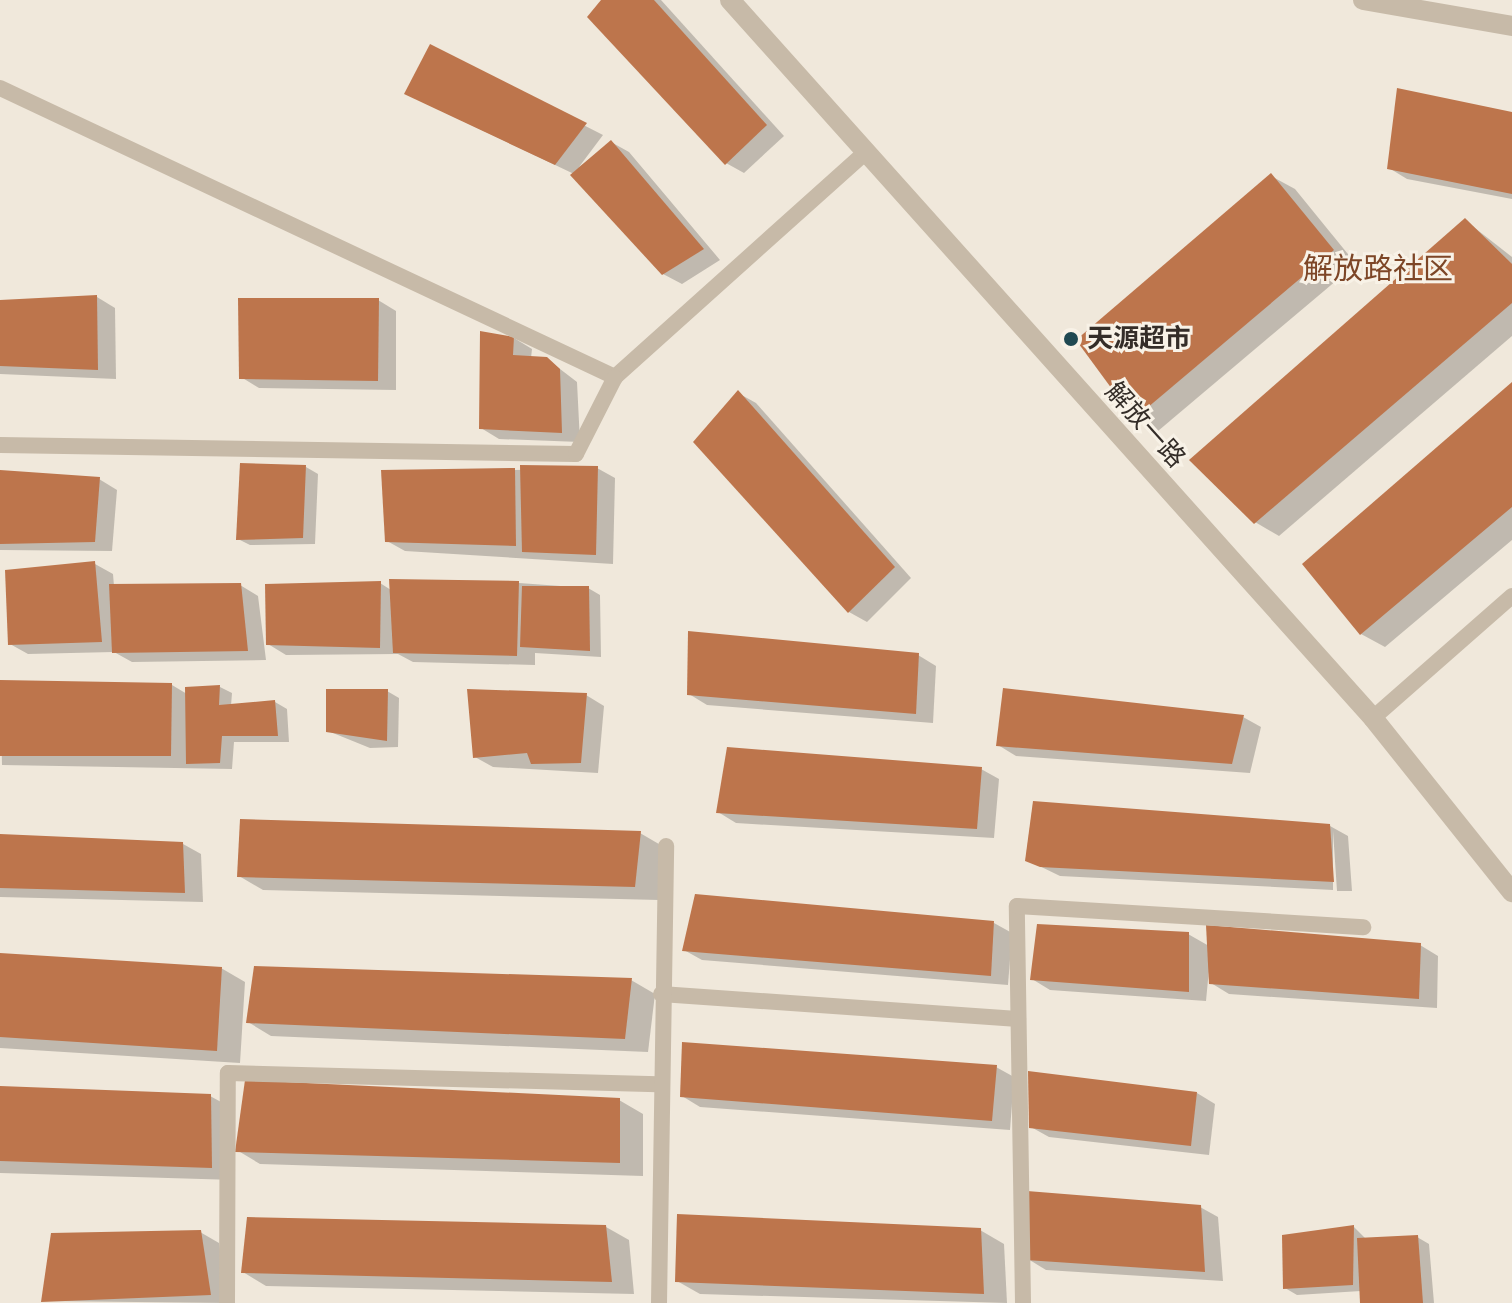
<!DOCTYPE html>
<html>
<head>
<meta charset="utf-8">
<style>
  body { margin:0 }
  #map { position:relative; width:1512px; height:1303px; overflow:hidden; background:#f0e8db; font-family:"DM Sans","Noto Sans SC",sans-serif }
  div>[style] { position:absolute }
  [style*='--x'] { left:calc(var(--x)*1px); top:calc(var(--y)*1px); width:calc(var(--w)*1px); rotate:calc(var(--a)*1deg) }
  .shadow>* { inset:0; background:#0003 }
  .building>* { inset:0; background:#bd754c }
  .service>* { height:16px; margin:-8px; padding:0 8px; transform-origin:8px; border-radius:8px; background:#c7baa8 }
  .minor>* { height:20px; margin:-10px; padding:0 10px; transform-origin:10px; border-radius:10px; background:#c7baa8 }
  .tertiary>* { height:20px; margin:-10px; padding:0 10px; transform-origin:10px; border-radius:10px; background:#c7baa8 }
  .dots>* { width:22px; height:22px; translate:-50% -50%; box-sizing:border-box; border:4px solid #f8f2e7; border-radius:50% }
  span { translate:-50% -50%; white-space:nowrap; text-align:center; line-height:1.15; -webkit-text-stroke:6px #f8f2e7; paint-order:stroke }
  .poi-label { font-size:26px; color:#342d28; font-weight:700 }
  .left { translate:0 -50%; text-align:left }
  .street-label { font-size:26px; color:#342d28 }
  .quarter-label { font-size:30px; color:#7d4627 }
</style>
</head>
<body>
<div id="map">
  <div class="shadow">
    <i style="clip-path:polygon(604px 0,661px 0,784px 136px,744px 173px,726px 163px)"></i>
    <i style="clip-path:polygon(431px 47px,603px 135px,579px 167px,611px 142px,629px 152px,720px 260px,682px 284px,663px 274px,574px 174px,425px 103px)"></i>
    <i style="clip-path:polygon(1512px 114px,1512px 199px,1407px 179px,1389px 168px)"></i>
    <i style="clip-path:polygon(1271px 176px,1295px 189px,1356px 264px,1158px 431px,1135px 418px)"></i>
    <i style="clip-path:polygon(1466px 221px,1512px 257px,1512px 336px,1279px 536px,1255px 522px)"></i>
    <i style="clip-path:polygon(97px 297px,115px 308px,116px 379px,0 374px,0 302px)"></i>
    <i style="clip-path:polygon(378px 300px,396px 311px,396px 390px,259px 388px,241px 377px)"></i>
    <i style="clip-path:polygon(514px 338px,532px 349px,531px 358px,547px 359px,577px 382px,580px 442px,499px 439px,481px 428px)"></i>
    <i style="clip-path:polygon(1512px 384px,1512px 540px,1385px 647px,1361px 634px)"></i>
    <i style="clip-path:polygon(738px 393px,756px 403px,911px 578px,867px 622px,849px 612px,695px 442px)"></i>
    <i style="clip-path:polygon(306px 467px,318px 474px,315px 544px,250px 545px,238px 539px)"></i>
    <i style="clip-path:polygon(597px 468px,615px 478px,613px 564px,405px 551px,387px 541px,515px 470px)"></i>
    <i style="clip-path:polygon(0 472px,99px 479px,117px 490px,112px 551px,0 550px)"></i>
    <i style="clip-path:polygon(95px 564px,113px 574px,114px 586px,240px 585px,258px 596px,266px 660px,132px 662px,114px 652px,28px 654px,10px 644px)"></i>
    <i style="clip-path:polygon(380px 583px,391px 590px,519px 583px,588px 588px,600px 595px,601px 657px,535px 653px,535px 665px,413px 662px,398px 654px,286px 655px,268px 644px)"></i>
    <i style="clip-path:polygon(918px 655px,936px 666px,933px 723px,707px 705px,689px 694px)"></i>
    <i style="clip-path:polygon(0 682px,172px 685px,187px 694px,220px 687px,232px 693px,231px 706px,275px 702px,287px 709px,289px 742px,234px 742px,232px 769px,2px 765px)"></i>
    <i style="clip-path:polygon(387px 691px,399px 698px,398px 747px,370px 748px,328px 731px)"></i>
    <i style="clip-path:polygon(586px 695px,604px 706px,598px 773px,493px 767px,475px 757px)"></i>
    <i style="clip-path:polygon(1243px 717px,1261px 727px,1250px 773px,1016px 756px,998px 745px)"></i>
    <i style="clip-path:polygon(981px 769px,999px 779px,994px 838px,736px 823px,718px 812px)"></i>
    <i style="clip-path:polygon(1330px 826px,1348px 836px,1352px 891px,1337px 891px,1333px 831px,1333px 890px,1060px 876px,1027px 860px)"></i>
    <i style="clip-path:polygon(640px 833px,664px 847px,659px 900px,263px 890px,239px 876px)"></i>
    <i style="clip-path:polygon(0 836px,183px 844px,201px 854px,203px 902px,0 897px)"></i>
    <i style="clip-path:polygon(994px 923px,1012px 933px,1008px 985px,702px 960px,684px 950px)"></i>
    <i style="clip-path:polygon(1188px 934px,1209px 946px,1420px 945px,1438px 956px,1437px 1008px,1229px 994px,1211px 983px,1210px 959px,1206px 1001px,1050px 990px,1032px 979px)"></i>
    <i style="clip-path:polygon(0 955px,221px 968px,245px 982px,240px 1063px,0 1048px)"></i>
    <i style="clip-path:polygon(631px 980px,655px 994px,648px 1052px,271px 1036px,248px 1022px)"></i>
    <i style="clip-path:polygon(996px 1067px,1014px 1077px,1010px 1130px,700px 1107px,682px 1096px)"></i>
    <i style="clip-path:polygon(0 1088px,210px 1096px,234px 1109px,235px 1149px,619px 1100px,643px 1114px,643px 1176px,260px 1164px,235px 1149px,235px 1180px,0 1173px)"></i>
    <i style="clip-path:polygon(1197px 1093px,1215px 1104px,1209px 1155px,1049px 1137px,1031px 1127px)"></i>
    <i style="clip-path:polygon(1200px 1207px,1218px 1217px,1223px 1281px,1046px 1270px,1028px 1259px)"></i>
    <i style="clip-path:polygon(606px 1227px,629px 1240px,634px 1294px,266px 1286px,243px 1272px)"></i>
    <i style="clip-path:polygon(1354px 1227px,1366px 1239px,1417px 1237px,1429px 1244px,1434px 1303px,1362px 1303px,1361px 1291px,1297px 1295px,1285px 1288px,1284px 1237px)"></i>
    <i style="clip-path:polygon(980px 1230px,1004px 1244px,1007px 1303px,700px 1294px,677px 1281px)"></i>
    <i style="clip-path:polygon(200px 1232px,219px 1243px,228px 1303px,43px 1301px)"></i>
  </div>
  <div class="building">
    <i style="clip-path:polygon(601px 0,654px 0,767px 125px,725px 165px,587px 17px)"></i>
    <i style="clip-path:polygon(430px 44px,587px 123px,555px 165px,404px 94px)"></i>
    <i style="clip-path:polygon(1397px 88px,1512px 112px,1512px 194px,1387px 169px)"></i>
    <i style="clip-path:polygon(611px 140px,704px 249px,662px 275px,570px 175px)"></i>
    <i style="clip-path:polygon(1271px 173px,1334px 250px,1134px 419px,1076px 340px)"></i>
    <i style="clip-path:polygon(1465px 218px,1512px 264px,1512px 303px,1254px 524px,1189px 460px)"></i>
    <i style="clip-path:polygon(97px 295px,98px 370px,0 366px,0 300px)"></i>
    <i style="clip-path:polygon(238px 298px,379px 298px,378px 381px,239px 379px)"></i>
    <i style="clip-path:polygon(480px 331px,514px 337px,513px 355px,547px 357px,560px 369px,562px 433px,479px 429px)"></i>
    <i style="clip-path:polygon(1512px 382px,1512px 507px,1360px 635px,1302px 564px)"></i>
    <i style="clip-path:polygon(738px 390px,895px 567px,848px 613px,693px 442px)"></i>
    <i style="clip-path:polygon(240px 463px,306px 465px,303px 538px,236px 540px)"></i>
    <i style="clip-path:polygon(520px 465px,598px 466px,596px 555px,522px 552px)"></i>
    <i style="clip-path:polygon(515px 468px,516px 546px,385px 542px,381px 470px)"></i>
    <i style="clip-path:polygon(0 470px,100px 477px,95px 542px,0 544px)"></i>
    <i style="clip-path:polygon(95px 561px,102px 642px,8px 645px,5px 570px)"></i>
    <i style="clip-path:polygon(389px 579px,519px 581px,517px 656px,393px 653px)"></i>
    <i style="clip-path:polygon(381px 581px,380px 648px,266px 645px,265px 584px)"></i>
    <i style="clip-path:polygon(241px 583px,248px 651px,112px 653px,109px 584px)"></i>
    <i style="clip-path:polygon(522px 586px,589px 586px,590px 651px,520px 647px)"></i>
    <i style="clip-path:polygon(688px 631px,919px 653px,916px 714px,687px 695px)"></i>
    <i style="clip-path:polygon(0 680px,172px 683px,171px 756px,0 756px)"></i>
    <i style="clip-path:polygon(220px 685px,219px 705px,275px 700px,278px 736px,222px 736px,220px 763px,186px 764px,185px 687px)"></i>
    <i style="clip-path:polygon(1003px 688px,1244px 715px,1232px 764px,996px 746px)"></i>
    <i style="clip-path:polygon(326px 689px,388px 689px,387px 741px,326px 732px)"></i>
    <i style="clip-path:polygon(467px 689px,587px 693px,581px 763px,531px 764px,527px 753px,473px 758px)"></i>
    <i style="clip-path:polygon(727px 747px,982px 767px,977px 829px,716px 813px)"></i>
    <i style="clip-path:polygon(1033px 801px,1330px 824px,1334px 882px,1040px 867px,1025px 861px)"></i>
    <i style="clip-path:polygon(240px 819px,641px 831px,635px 887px,237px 877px)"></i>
    <i style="clip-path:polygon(0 834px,183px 842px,185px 893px,0 888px)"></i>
    <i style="clip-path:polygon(695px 894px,994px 921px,991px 976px,682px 951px)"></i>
    <i style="clip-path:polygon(1037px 924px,1189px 932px,1189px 992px,1030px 980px)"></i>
    <i style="clip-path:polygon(1206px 925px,1421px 943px,1419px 999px,1209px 984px)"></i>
    <i style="clip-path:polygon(0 953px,222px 967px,217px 1051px,0 1037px)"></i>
    <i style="clip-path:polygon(254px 966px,632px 978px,625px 1039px,246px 1023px)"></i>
    <i style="clip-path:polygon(682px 1042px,997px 1065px,992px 1121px,680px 1097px)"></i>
    <i style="clip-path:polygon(1028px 1071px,1197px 1092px,1191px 1146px,1029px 1128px)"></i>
    <i style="clip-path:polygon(245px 1080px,620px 1098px,620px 1163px,235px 1152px)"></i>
    <i style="clip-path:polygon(0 1086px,211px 1094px,212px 1168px,0 1161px)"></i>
    <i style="clip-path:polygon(1027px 1191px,1201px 1205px,1205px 1272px,1026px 1260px)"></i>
    <i style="clip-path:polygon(677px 1214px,981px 1228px,984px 1294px,675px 1282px)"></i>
    <i style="clip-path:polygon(247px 1217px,606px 1225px,612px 1282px,241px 1273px)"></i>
    <i style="clip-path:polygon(1354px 1225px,1353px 1285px,1283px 1289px,1282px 1235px)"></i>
    <i style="clip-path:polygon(201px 1230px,211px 1295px,41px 1302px,51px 1233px)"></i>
    <i style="clip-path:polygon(1418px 1235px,1423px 1303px,1360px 1303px,1357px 1238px)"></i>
  </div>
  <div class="service">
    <i style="--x:0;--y:88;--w:680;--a:25.17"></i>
    <i style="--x:615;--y:377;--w:337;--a:-41.9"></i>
    <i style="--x:0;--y:445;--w:576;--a:0.9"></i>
    <i style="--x:576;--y:454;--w:86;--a:-63.1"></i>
    <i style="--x:1373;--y:718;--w:185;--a:-41.3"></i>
    <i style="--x:661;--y:994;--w:358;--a:4"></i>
    <i style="--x:227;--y:1303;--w:230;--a:-89.8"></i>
    <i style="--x:228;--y:1073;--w:430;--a:1.5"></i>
    <i style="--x:659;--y:1303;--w:457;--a:-89.1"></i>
    <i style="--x:1023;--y:1303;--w:397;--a:-90.9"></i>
    <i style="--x:1017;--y:906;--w:347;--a:3.5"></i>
  </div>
  <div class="minor">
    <i style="--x:730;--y:0;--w:964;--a:48.15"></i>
    <i style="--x:1373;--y:718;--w:223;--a:51.4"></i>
  </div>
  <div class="tertiary">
    <i style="--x:1363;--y:0;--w:151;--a:9.9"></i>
  </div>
  <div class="dots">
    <i style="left:1071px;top:339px;background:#204952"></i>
  </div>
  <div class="poi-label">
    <span class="left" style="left:1087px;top:339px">天源超市</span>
  </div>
  <div class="street-label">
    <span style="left:1145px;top:425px;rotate:48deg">解放一路</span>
  </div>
  <div class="quarter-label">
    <span style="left:1378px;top:269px">解放路社区</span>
  </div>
</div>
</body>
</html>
